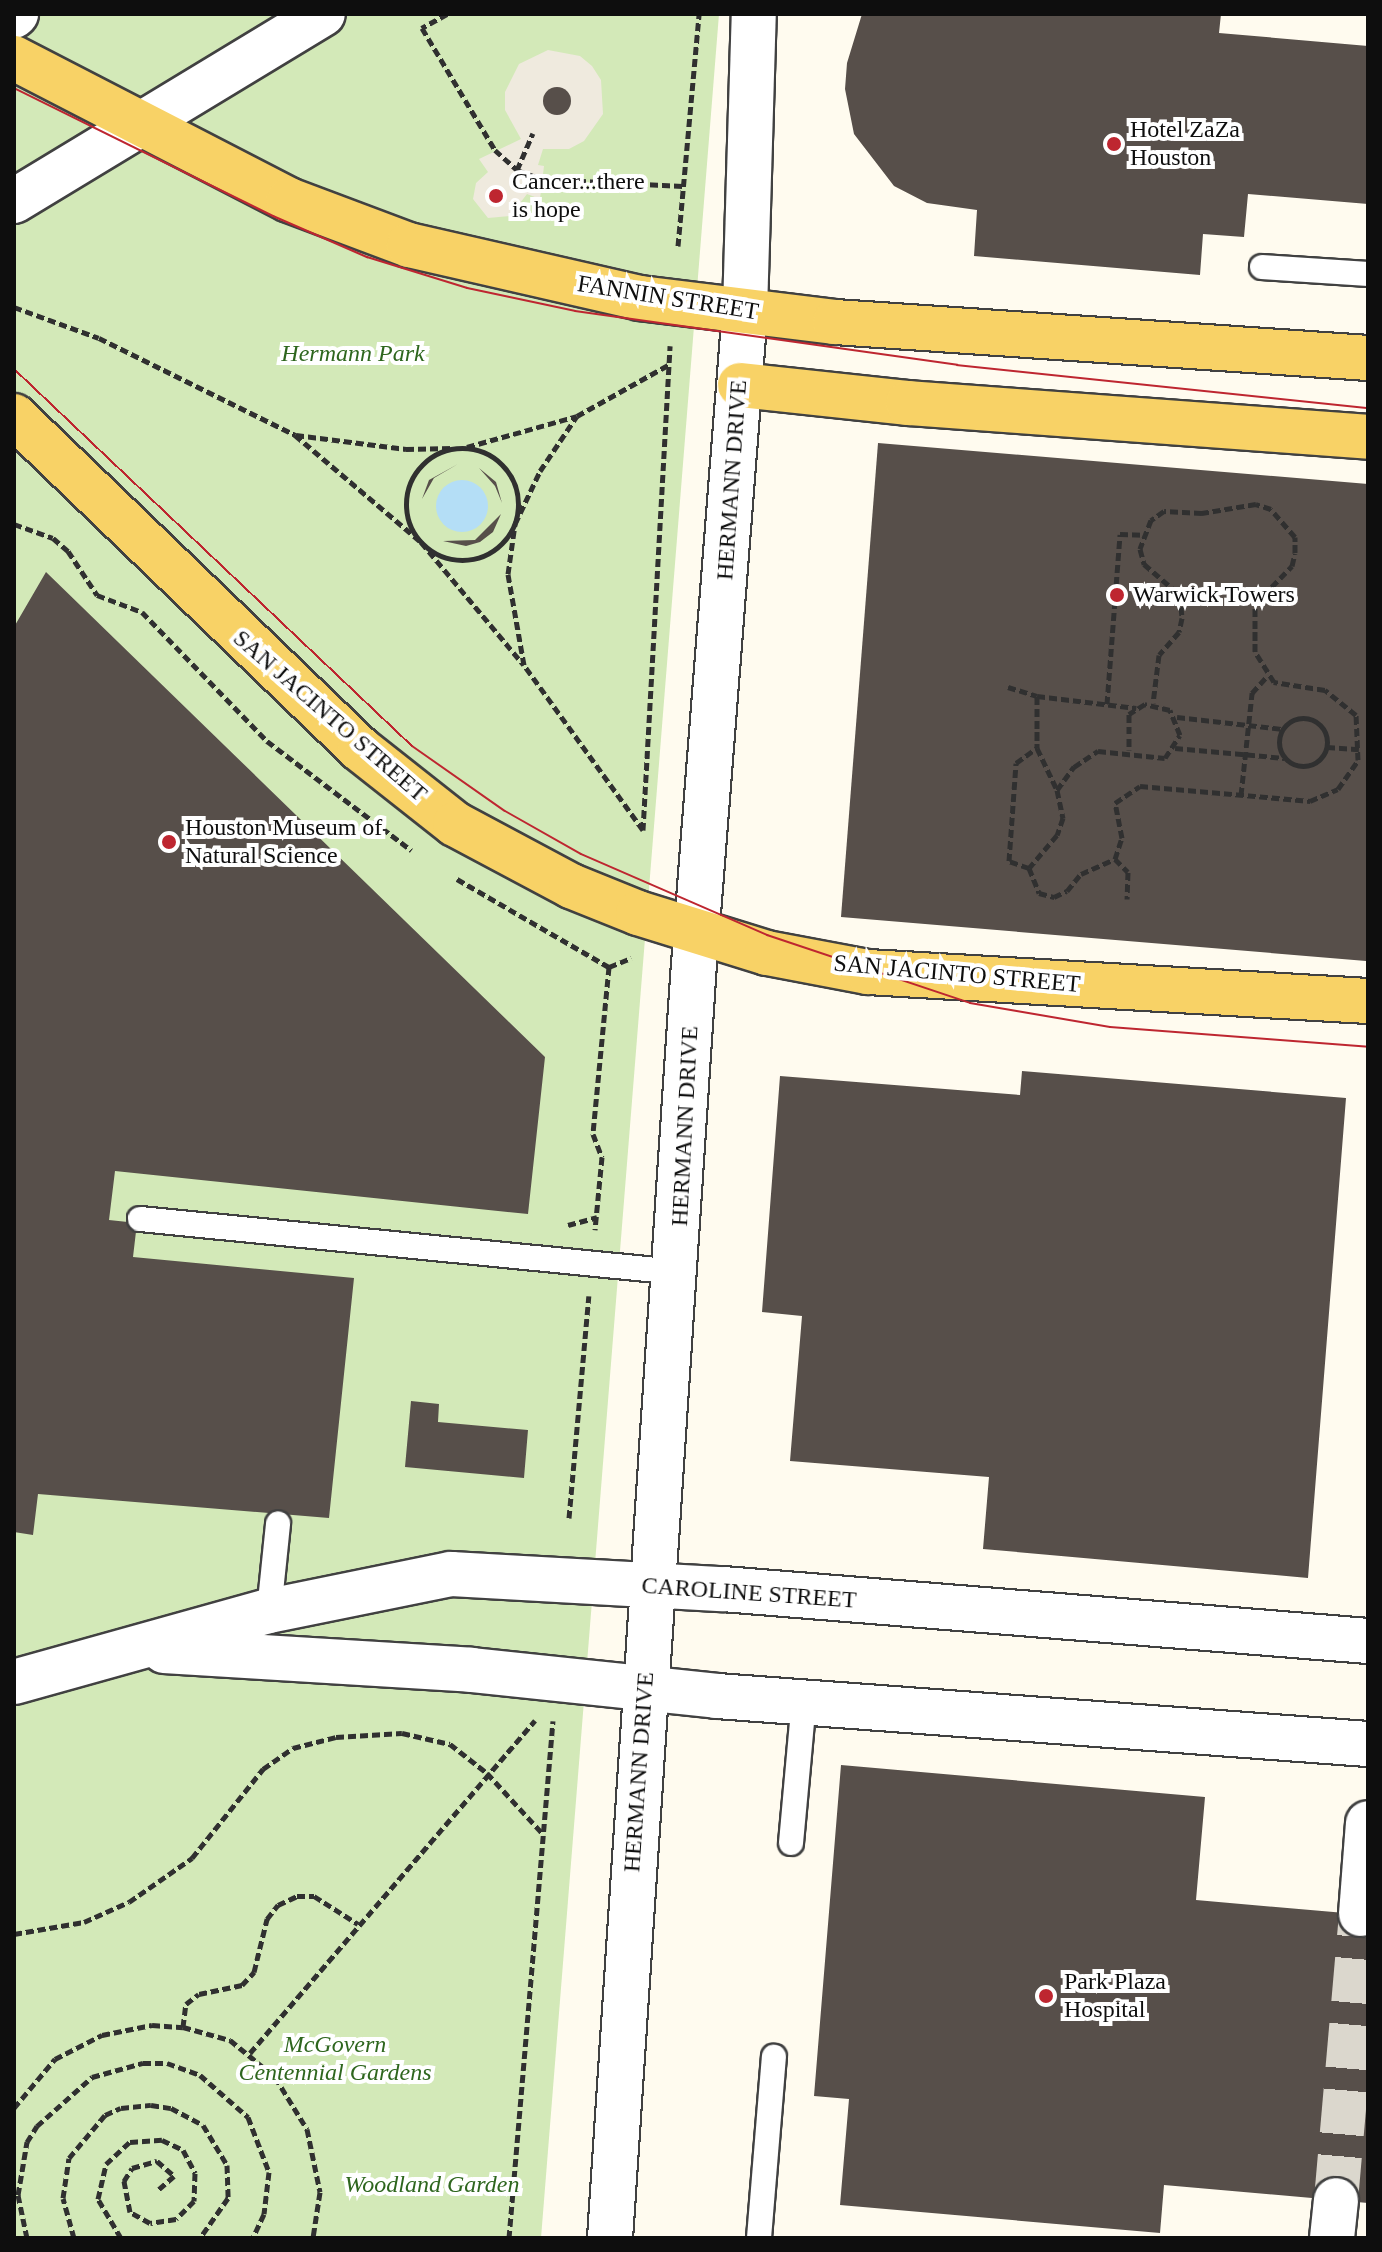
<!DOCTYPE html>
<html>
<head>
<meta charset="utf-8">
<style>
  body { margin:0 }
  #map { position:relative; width:1382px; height:2252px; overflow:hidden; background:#fffbef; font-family:Georgia,serif }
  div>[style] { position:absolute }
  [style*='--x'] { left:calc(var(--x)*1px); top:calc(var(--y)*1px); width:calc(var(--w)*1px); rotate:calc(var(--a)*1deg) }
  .green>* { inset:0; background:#d3e9b8 }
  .plaza>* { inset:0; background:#efeade }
  .water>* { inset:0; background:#b4def6 }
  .round { border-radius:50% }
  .building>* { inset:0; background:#574f4a }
  .minor-tunnel>* { height:44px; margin-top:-22px; transform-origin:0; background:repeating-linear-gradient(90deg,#dbd7cd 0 44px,transparent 0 66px) }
  .path>* { height:5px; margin-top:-2.5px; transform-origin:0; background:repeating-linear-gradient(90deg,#303030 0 8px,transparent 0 12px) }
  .path>.ring { margin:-2.5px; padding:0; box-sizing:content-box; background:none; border:5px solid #303030; border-radius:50% }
  .roads { filter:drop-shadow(2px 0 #414141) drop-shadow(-2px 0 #414141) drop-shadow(0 2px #414141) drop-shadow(0 -2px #414141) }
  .service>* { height:24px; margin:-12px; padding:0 12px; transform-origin:12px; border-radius:12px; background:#fff }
  .minor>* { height:44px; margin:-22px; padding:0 22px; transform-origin:22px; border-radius:22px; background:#fff }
  .tertiary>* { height:44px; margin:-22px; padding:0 22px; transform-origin:22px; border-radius:22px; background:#fff }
  .primary>* { height:44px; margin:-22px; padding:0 22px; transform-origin:22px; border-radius:22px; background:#f8d266 }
  .tram>* { height:2px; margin:-1px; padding:0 1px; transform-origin:1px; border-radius:1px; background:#be2630 }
  .dots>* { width:22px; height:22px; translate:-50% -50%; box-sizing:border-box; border:4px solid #fff; border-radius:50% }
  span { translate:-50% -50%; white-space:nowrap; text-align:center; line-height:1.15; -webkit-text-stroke:8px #fff; paint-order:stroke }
  .poi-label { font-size:24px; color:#0e0e0e }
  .left { translate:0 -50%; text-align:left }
  .street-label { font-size:24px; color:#0e0e0e }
  .park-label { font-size:24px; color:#2e661e; font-style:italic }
  .frame { position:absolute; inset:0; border:16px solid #0e0e0e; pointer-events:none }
</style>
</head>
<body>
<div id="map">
  <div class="green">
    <i style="clip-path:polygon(14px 14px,719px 14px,541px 2238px,14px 2238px)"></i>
  </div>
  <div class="plaza">
    <i style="clip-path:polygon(548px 50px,580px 56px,592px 66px,601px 80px,603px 114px,584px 141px,569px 149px,543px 149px,538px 165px,544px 166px,540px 199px,527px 194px,510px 216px,488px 218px,473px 199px,476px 183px,488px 172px,479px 159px,521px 139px,505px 110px,505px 92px,519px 64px)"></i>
  </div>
  <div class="water">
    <i class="round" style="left:436px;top:480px;width:52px;height:52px"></i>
  </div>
  <div class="building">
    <i style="clip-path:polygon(862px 14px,1221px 14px,1219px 33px,1368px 46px,1368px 204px,1248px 194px,1244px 237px,1203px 234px,1200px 275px,974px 256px,977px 210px,927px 203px,894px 186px,854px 134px,845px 89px,847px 63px)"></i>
    <i class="round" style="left:543px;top:87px;width:28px;height:28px"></i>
    <i style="clip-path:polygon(878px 443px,1368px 484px,1366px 961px,841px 917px)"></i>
    <i style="clip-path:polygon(458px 464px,434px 478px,422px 499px,429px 480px)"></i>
    <i style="clip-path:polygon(479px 468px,496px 482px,502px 503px,495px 486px)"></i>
    <i style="clip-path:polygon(501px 514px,493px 532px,480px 542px,466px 546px,443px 541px,475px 540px)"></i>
    <i style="clip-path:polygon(46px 572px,545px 1057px,528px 1214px,115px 1171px,109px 1220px,137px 1223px,133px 1257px,354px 1278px,329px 1518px,38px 1494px,33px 1535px,14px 1532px,14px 627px)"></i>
    <i style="clip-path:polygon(1022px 1071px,1346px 1098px,1308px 1578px,983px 1549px,989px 1477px,790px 1461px,802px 1316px,762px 1312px,780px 1076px,1020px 1095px)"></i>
    <i style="clip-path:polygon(411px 1401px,439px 1404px,438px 1422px,528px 1430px,524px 1478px,405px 1467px)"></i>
    <i style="clip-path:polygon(841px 1765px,1205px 1797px,1196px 1900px,1368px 1915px,1368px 2203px,1164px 2185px,1160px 2233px,840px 2205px,849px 2099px,814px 2096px)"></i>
  </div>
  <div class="minor-tunnel">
    <i style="--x:1336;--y:2200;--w:287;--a:-85"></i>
  </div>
  <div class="path">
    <i style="--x:447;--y:14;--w:29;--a:151"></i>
    <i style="--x:422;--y:28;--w:142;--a:59.1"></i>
    <i style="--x:495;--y:150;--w:30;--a:42"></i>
    <i style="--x:517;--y:170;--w:27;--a:20"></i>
    <i style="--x:542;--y:179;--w:141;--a:2.8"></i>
    <i style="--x:517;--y:170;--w:40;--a:-66.6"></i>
    <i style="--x:678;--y:246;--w:233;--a:-84.8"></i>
    <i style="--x:14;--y:307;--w:90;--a:20"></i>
    <i style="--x:99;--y:338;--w:219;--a:26.3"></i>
    <i style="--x:295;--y:435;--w:165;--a:40.3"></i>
    <i style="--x:421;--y:542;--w:160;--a:50.1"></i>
    <i style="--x:296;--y:435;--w:111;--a:7.3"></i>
    <i style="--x:406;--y:449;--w:47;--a:-1.2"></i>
    <i style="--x:467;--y:447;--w:114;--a:-15.7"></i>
    <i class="ring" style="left:406px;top:448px;width:107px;height:107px"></i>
    <i style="--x:14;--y:524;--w:41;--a:19.7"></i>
    <i style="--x:53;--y:538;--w:20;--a:41"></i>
    <i style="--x:68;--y:551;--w:53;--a:56.6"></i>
    <i style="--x:97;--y:595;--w:48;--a:20.7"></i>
    <i style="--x:142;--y:612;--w:180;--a:45.9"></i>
    <i style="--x:267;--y:741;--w:181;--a:37.1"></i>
    <i style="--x:1008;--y:687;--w:30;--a:17"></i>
    <i style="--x:1037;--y:696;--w:100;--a:6.9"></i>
    <i style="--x:1037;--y:696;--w:52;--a:90"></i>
    <i style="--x:1037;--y:748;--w:47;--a:64.5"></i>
    <i style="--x:1057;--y:790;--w:29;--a:78"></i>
    <i style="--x:1063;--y:818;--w:18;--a:109"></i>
    <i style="--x:1057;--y:835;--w:43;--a:130.3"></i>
    <i style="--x:1029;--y:868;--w:27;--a:68"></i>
    <i style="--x:1039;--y:893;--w:16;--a:15"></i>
    <i style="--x:1054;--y:897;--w:14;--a:-25"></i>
    <i style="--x:1067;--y:891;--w:22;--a:-51"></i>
    <i style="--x:1081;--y:874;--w:37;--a:-24"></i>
    <i style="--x:1115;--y:859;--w:22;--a:-72"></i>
    <i style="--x:1122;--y:838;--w:36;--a:-101"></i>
    <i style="--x:1115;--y:803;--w:30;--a:-34"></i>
    <i style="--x:1140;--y:786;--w:171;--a:5"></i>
    <i style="--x:1310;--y:801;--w:30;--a:-23"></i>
    <i style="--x:1338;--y:789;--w:35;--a:-55"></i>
    <i style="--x:1358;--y:760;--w:45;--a:-92.5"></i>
    <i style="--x:1356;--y:715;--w:40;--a:-141"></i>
    <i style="--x:1325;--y:690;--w:52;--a:-171.1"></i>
    <i style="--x:1274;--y:682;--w:36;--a:-122"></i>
    <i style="--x:1255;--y:652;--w:48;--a:-90"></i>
    <i style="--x:1255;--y:604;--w:53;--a:-45.8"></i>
    <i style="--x:1292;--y:566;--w:13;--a:-77"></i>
    <i style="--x:1295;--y:553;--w:16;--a:-90"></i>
    <i style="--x:1295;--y:537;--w:37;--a:-131"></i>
    <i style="--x:1271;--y:509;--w:16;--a:-162"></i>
    <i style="--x:1256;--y:504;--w:55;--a:170.5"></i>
    <i style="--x:1202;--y:513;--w:38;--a:-177"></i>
    <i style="--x:1164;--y:511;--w:16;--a:145"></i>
    <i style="--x:1151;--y:520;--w:31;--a:111"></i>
    <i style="--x:1140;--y:549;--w:16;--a:75"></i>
    <i style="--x:1144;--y:564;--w:48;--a:40.7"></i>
    <i style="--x:1180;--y:595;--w:23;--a:85"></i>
    <i style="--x:1182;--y:618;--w:14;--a:102"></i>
    <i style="--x:1179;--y:632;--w:30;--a:131"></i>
    <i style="--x:1159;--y:655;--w:48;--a:97.1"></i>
    <i style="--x:1107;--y:704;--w:170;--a:-85.6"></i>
    <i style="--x:1120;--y:534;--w:23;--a:2"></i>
    <i style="--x:1177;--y:717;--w:107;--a:6.5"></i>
    <i class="ring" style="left:1279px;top:718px;width:43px;height:43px"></i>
    <i style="--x:1327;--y:747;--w:32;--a:4"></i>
    <i style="--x:1175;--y:748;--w:110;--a:5.2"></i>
    <i style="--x:1057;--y:790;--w:29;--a:-54"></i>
    <i style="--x:1074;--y:767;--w:29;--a:-34"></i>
    <i style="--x:1098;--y:751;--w:67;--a:6"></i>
    <i style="--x:1165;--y:758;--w:27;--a:-57"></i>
    <i style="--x:1180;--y:735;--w:27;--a:-112"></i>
    <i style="--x:1170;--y:710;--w:26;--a:-167"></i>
    <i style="--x:1145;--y:704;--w:19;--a:148"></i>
    <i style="--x:1129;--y:714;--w:36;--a:90"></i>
    <i style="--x:1241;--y:795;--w:103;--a:-83.8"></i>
    <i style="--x:1252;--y:693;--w:24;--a:-48"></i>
    <i style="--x:643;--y:830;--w:203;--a:-125.8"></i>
    <i style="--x:524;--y:665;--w:92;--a:-100"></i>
    <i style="--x:508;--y:574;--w:50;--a:-82"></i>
    <i style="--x:515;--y:524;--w:59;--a:-64.7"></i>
    <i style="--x:540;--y:471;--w:66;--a:-56.1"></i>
    <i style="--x:577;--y:416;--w:107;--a:-29.2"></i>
    <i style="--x:643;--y:830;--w:485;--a:-86.8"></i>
    <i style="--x:1115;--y:859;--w:18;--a:45"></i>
    <i style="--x:1128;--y:872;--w:27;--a:92"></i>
    <i style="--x:1029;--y:868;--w:21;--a:-161"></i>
    <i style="--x:1009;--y:861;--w:98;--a:-85.9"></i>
    <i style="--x:1016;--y:763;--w:26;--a:-36"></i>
    <i style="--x:457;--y:879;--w:176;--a:30.1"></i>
    <i style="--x:609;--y:967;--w:168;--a:95.5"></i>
    <i style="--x:593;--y:1134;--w:25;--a:69"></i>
    <i style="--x:602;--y:1157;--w:73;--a:95.5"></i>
    <i style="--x:609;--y:967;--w:24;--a:-22"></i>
    <i style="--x:568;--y:1225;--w:30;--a:-15"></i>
    <i style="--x:569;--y:1518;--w:223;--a:-84.9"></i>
    <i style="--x:14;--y:1934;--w:71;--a:-9.7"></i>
    <i style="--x:84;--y:1922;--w:49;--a:-24"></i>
    <i style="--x:129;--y:1902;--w:77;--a:-34.9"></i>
    <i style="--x:192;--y:1858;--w:114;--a:-51.4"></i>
    <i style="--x:263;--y:1769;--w:37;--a:-35"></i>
    <i style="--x:293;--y:1748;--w:44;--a:-14.3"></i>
    <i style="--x:336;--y:1737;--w:66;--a:-3.5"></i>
    <i style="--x:402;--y:1733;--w:49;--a:12.9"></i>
    <i style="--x:450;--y:1744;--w:47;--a:38.1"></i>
    <i style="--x:487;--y:1773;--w:84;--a:47.4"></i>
    <i style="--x:183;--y:2027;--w:23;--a:-83"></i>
    <i style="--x:186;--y:2004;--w:16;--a:-38"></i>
    <i style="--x:199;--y:1994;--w:44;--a:-11.8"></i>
    <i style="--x:242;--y:1985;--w:18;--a:-47"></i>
    <i style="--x:254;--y:1972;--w:55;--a:-76.2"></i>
    <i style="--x:267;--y:1919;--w:18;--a:-52"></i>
    <i style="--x:278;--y:1905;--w:21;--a:-25"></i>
    <i style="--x:297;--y:1896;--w:17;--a:0"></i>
    <i style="--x:314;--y:1896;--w:52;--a:32.5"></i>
    <i style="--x:250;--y:2053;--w:438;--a:-49.4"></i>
    <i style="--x:14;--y:2108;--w:64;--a:-50.1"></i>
    <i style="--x:55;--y:2059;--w:53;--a:-27.1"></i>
    <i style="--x:102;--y:2035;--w:51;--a:-11.3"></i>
    <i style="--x:152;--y:2025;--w:31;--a:4"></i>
    <i style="--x:183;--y:2027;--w:49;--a:15.5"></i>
    <i style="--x:230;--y:2040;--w:58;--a:39.4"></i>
    <i style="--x:275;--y:2077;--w:61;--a:58.4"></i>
    <i style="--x:307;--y:2129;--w:64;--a:78.3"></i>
    <i style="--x:320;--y:2192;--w:47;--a:98.7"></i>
    <i style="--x:27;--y:2238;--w:44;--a:-101.8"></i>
    <i style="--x:18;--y:2195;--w:54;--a:-80.4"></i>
    <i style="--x:27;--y:2142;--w:19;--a:-58"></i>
    <i style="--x:37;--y:2126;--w:74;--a:-41.7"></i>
    <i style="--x:92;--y:2077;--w:53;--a:-15.4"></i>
    <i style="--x:143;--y:2063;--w:24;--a:0"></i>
    <i style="--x:167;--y:2063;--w:35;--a:20"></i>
    <i style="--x:200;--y:2075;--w:64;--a:41.2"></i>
    <i style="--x:248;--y:2117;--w:59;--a:69.1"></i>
    <i style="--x:269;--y:2172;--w:42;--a:96.8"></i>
    <i style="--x:264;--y:2214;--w:26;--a:115"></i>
    <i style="--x:74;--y:2238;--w:41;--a:-105.4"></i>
    <i style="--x:63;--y:2198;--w:40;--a:-81.5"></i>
    <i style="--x:69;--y:2158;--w:56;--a:-50.1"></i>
    <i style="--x:105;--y:2115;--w:17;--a:-24"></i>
    <i style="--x:121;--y:2108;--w:30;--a:-6"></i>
    <i style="--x:151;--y:2105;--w:20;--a:9"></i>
    <i style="--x:171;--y:2108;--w:36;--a:28"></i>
    <i style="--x:203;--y:2125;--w:47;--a:59"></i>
    <i style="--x:227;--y:2165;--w:33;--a:88"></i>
    <i style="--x:228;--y:2198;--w:49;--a:125"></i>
    <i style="--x:121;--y:2238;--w:45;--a:-120.5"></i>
    <i style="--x:98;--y:2199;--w:36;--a:-77"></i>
    <i style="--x:106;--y:2164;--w:33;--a:-43"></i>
    <i style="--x:130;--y:2142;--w:32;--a:-4"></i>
    <i style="--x:162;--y:2140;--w:23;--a:25"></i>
    <i style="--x:183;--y:2150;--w:26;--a:62"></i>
    <i style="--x:195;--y:2173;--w:28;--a:92"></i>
    <i style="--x:194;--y:2201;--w:25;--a:135"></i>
    <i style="--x:176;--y:2219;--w:26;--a:171"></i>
    <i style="--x:150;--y:2223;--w:23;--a:-151"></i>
    <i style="--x:130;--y:2212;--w:32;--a:-101"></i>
    <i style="--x:124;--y:2181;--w:15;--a:-58"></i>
    <i style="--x:132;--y:2168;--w:26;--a:-16"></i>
    <i style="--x:157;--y:2161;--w:23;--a:41"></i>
    <i style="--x:174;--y:2176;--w:23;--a:139"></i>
    <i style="--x:509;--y:2238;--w:519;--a:-85.14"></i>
  </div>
  <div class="roads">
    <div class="service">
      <i style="--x:1262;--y:267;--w:106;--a:3.8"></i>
      <i style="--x:140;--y:1219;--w:540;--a:5.64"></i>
      <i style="--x:268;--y:1621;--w:98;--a:-84.1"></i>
      <i style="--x:791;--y:1843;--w:143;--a:-84.8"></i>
      <i style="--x:759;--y:2238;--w:182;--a:-85.3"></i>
    </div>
    <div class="minor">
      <i style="--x:164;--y:1651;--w:308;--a:3.5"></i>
      <i style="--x:471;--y:1670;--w:247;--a:6"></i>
      <i style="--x:717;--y:1696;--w:653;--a:4.22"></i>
      <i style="--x:14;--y:1682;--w:265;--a:-15.6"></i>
      <i style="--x:269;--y:1611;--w:186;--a:-11.5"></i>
      <i style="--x:451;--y:1574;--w:272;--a:3.2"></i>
      <i style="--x:723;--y:1589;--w:647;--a:4.61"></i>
      <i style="--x:1361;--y:1914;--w:91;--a:-85.6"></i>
      <i style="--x:1332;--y:2238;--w:38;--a:-84"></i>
    </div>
    <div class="tertiary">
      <i style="--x:14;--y:16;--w:3;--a:-45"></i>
      <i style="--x:14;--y:201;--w:361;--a:-31.2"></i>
      <i style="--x:610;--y:2238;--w:1264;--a:-86.23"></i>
      <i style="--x:693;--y:977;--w:669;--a:-85.54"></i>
      <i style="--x:745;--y:310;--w:296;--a:-88.3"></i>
    </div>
    <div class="primary">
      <i style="--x:14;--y:58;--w:309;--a:27.3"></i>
      <i style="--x:289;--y:200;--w:128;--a:20.6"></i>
      <i style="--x:409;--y:245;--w:237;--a:12.9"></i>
      <i style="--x:640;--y:298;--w:196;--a:7"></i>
      <i style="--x:835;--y:322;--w:534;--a:3.86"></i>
      <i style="--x:740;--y:385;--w:169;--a:6.1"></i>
      <i style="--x:908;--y:403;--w:461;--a:4.2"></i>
      <i style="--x:14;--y:416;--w:480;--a:43.9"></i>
      <i style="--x:360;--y:749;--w:121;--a:38.3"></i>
      <i style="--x:455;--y:824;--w:132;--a:28.1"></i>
      <i style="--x:571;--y:886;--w:72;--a:21.9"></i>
      <i style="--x:638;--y:913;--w:135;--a:17.2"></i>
      <i style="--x:767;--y:953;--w:103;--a:10.7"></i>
      <i style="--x:868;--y:972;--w:501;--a:3.32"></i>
    </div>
  </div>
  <div class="tram">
    <i style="--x:14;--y:88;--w:289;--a:26.3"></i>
    <i style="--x:273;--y:216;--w:103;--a:23.6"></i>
    <i style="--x:367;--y:257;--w:105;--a:17.2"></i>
    <i style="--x:467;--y:288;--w:110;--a:12"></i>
    <i style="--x:575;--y:311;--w:386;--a:8"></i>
    <i style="--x:957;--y:365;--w:413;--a:6"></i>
    <i style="--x:14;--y:369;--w:548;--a:43.45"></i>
    <i style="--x:412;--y:746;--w:113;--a:35"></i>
    <i style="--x:505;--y:811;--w:87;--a:29.5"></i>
    <i style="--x:581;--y:854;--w:203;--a:23.5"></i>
    <i style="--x:767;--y:935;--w:214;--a:18.5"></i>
    <i style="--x:970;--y:1003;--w:142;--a:9.7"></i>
    <i style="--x:1110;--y:1027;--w:259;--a:4.4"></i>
  </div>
  <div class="dots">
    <i style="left:1114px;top:144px;background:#be2630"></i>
    <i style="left:496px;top:196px;background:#be2630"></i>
    <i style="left:1117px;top:595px;background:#be2630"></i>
    <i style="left:169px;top:842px;background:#be2630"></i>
    <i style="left:1046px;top:1996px;background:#be2630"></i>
  </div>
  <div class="poi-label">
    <span class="left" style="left:1130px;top:144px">Hotel ZaZa<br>Houston</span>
    <span class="left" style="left:512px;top:196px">Cancer...there<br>is hope</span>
    <span class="left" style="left:1133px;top:595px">Warwick Towers</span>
    <span class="left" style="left:185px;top:842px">Houston Museum of<br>Natural Science</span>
    <span class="left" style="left:1064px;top:1996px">Park Plaza<br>Hospital</span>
  </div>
  <div class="street-label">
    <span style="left:668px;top:298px;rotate:9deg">FANNIN STREET</span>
    <span style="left:732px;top:480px;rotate:-86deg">HERMANN DRIVE</span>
    <span style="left:330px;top:716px;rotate:41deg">SAN JACINTO STREET</span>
    <span style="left:957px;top:974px;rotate:5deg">SAN JACINTO STREET</span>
    <span style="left:685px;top:1126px;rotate:-87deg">HERMANN DRIVE</span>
    <span style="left:749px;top:1593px;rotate:4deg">CAROLINE STREET</span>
    <span style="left:639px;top:1772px;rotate:-86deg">HERMANN DRIVE</span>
  </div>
  <div class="park-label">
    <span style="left:353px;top:354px">Hermann Park</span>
    <span style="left:335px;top:2059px">McGovern<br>Centennial Gardens</span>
    <span style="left:432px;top:2185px">Woodland Garden</span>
  </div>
  <div class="frame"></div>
</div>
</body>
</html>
